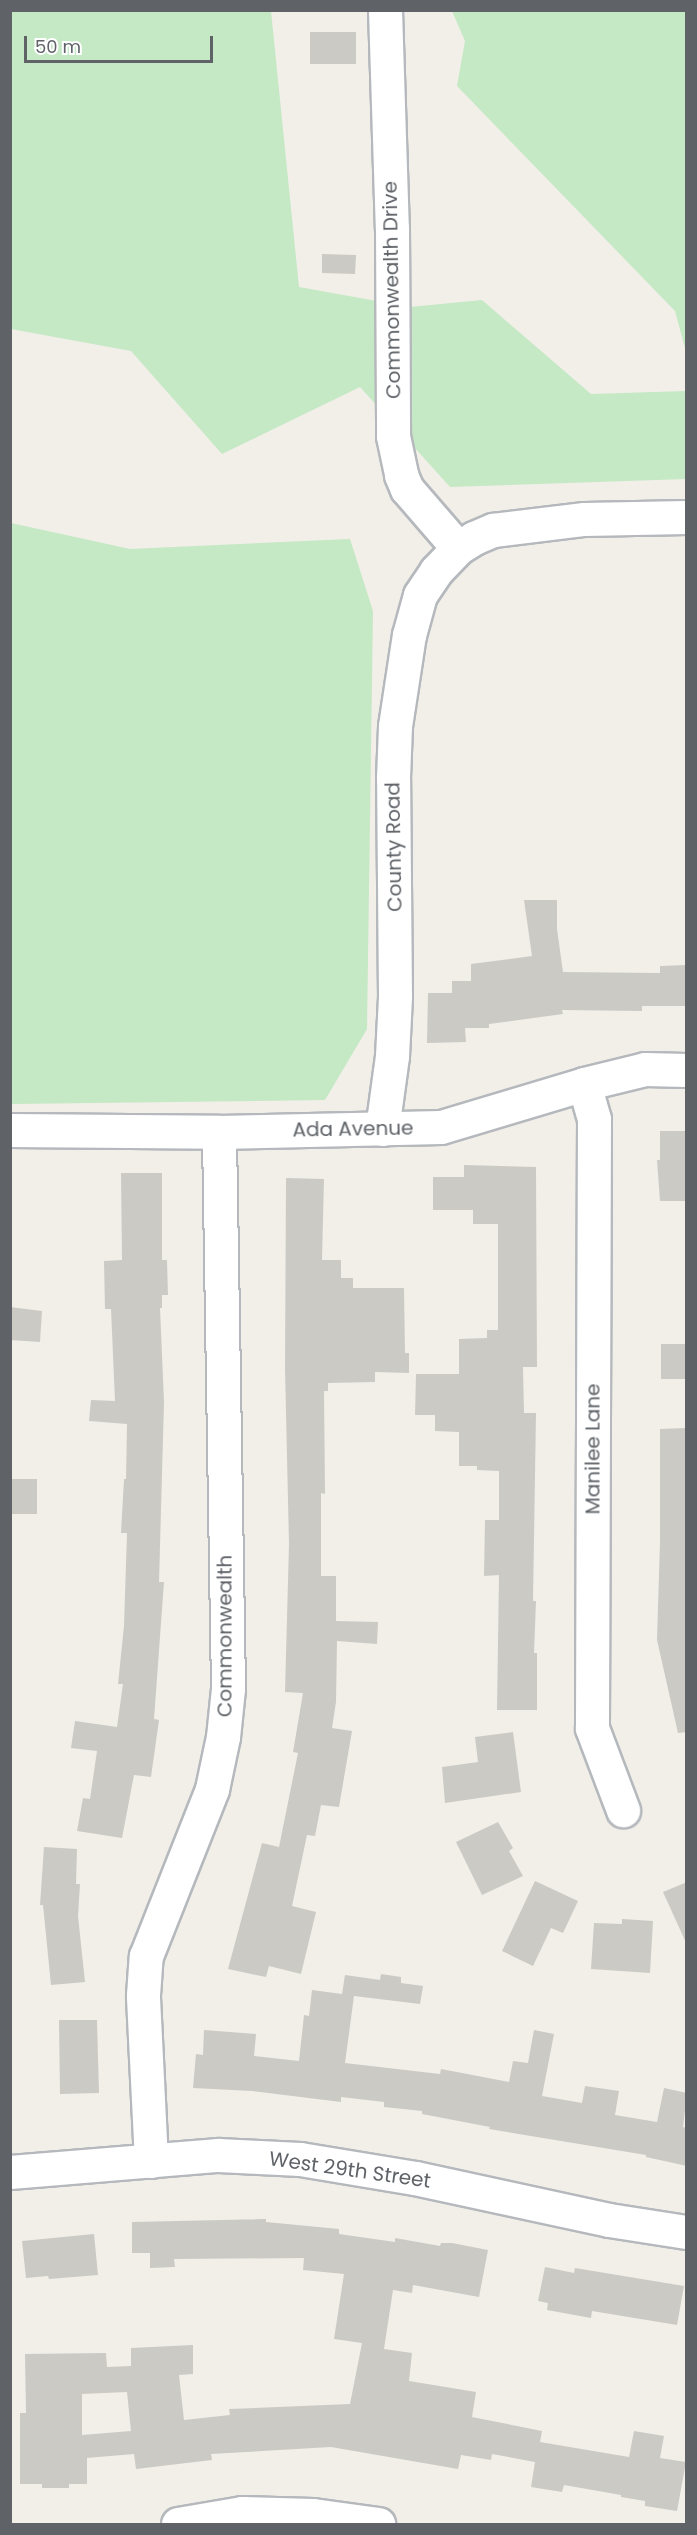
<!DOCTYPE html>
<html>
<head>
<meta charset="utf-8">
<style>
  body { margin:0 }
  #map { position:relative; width:697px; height:2535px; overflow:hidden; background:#f1efe8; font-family:Poppins,sans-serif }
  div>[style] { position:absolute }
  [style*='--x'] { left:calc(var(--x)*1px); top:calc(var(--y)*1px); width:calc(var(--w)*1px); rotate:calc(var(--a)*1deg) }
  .green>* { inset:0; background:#c5e8c5 }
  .building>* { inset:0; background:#cccac5 }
  .roads { filter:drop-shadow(2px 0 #b5b8bc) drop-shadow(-2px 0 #b5b8bc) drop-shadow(0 2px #b5b8bc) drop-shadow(0 -2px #b5b8bc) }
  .minor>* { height:33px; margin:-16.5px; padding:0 16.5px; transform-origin:16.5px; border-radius:16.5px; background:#fff }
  span { translate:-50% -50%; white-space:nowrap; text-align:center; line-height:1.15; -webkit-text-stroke:5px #fff; paint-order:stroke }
  .street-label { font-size:20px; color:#5f6368 }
  .frame { position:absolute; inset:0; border:12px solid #5f6368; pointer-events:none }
  .scale { position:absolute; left:24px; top:36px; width:189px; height:27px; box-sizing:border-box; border:3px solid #5f6368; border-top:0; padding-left:8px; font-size:18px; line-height:21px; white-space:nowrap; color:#5f6368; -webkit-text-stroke:4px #fff; paint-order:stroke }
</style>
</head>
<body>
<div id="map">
  <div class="green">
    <i style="clip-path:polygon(10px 11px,271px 11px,299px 287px,410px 307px,482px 300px,591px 394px,686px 391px,686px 479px,450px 487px,360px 387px,222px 454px,131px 351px,11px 329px)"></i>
    <i style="clip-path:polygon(452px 11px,686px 11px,686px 352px,675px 311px,457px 86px,465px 41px)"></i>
    <i style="clip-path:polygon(11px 523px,130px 549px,350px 539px,373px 611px,367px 1029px,325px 1100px,11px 1104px)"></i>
  </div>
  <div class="building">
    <i style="clip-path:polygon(310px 32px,356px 32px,356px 64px,310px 64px)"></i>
    <i style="clip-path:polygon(322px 254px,356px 255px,355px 274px,322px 273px)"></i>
    <i style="clip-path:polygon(524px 900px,557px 900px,557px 929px,563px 972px,660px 973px,660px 966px,687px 965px,687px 1006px,642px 1006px,642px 1011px,562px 1010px,563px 1014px,489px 1024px,489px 1028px,465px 1028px,466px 1042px,427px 1043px,428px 993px,452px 993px,452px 981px,471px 981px,471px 964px,532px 956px)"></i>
    <i style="clip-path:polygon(660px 1131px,687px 1131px,687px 1201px,660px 1201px,657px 1160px,660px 1160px)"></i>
    <i style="clip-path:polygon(464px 1165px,536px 1167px,537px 1367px,523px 1367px,524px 1413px,536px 1413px,533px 1601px,536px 1601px,534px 1653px,537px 1653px,537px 1710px,497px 1710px,499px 1575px,484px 1576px,485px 1520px,499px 1520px,499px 1471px,477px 1470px,477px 1466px,459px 1466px,459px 1432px,435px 1431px,435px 1415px,415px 1415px,416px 1374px,459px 1374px,459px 1339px,487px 1338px,487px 1330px,498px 1330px,498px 1224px,473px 1224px,473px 1210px,433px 1210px,433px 1177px,464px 1177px)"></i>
    <i style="clip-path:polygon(121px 1173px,162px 1173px,162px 1260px,167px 1260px,168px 1295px,162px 1295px,162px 1308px,160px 1308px,164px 1402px,159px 1582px,164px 1582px,154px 1719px,159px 1720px,151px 1777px,134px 1775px,122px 1838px,77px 1831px,83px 1798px,90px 1799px,97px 1751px,71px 1748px,75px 1721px,117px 1727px,123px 1684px,118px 1684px,124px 1626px,127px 1533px,121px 1533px,124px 1479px,126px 1479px,127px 1424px,89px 1421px,91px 1400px,115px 1401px,111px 1309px,105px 1309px,104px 1261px,122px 1260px)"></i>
    <i style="clip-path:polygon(286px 1178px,324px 1179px,322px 1260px,341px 1260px,341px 1278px,353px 1278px,353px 1288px,404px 1288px,405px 1353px,409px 1353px,409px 1373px,375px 1372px,375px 1382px,328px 1383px,328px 1391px,324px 1391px,325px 1494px,321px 1493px,321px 1576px,336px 1576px,336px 1621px,378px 1622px,377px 1644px,337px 1641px,336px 1702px,332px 1728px,352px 1731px,339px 1807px,321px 1805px,315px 1836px,307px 1835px,292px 1906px,316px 1912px,301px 1974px,269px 1966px,266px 1977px,228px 1969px,262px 1843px,279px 1847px,298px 1753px,293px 1752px,303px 1693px,285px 1692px,289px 1544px,285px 1369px)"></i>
    <i style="clip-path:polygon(10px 1307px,42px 1311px,40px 1342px,10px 1340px)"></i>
    <i style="clip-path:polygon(661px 1344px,687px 1344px,687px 1379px,661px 1379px)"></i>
    <i style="clip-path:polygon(687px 1428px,687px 1732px,678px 1733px,657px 1640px,660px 1542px,660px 1429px)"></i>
    <i style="clip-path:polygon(10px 1479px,37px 1479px,37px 1514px,10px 1514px)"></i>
    <i style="clip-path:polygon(513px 1732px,521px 1792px,445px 1803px,442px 1767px,478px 1762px,475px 1737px)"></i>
    <i style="clip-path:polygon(498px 1822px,513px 1848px,509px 1851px,523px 1876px,482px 1895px,456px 1842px)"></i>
    <i style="clip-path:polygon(44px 1847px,77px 1849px,76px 1884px,80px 1884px,78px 1916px,85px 1982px,51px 1985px,43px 1905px,40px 1905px)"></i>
    <i style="clip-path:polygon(535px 1881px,578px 1901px,563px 1933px,551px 1928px,533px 1966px,502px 1951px)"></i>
    <i style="clip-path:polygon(687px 1882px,687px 1945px,663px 1892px)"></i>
    <i style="clip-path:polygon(622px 1919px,653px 1921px,650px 1973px,591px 1969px,594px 1923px,622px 1924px)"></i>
    <i style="clip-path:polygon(381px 1974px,401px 1977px,401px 1983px,423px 1986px,420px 2004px,354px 1996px,345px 2063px,440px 2074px,441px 2069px,509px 2082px,513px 2061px,528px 2063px,534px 2030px,554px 2034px,542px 2096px,582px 2103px,585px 2086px,619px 2091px,615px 2115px,657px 2122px,664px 2088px,687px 2093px,683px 2127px,687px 2128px,687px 2166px,646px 2157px,646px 2155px,489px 2129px,490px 2127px,422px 2114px,422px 2111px,384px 2107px,384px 2102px,341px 2097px,341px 2102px,252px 2091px,193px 2088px,196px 2054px,203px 2055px,204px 2030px,256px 2034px,254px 2056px,299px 2061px,304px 2015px,309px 2016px,312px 1990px,342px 1994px,345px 1975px,380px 1980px)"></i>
    <i style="clip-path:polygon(59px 2020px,97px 2020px,99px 2093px,60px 2094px)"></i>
    <i style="clip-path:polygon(evenodd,266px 2219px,266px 2222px,339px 2229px,339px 2234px,395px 2242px,395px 2238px,440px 2246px,441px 2243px,452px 2243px,488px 2250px,479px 2297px,413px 2285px,412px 2293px,393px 2290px,384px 2349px,412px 2353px,409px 2381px,476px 2392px,472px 2417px,542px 2431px,540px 2442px,629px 2457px,634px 2431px,664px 2436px,660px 2458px,686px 2462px,677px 2511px,645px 2506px,645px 2501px,621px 2497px,621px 2495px,564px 2485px,562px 2492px,531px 2487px,535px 2462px,492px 2454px,491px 2460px,461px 2455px,458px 2469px,331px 2447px,211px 2454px,212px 2460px,136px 2469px,134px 2454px,87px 2458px,87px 2484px,69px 2484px,69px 2488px,42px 2488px,42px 2484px,20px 2484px,20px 2413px,26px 2413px,25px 2354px,106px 2353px,107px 2367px,131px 2366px,131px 2348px,193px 2345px,193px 2374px,179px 2375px,184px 2420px,230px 2415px,229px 2409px,350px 2404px,362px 2343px,334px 2339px,344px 2274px,303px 2270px,304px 2258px,174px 2259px,175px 2267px,150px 2268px,150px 2253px,132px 2253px,132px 2222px,266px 2219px,127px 2392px,131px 2431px,82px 2435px,82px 2394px,127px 2392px)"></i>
    <i style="clip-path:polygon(94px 2234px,98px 2275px,49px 2279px,48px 2276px,26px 2278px,22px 2241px)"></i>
    <i style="clip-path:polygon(545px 2267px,574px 2273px,575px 2268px,684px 2286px,677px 2325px,592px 2311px,591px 2318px,547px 2310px,548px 2303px,538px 2301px)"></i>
  </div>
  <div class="roads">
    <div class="minor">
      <i style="--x:385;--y:10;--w:218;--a:88.2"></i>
      <i style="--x:392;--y:228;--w:208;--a:89.7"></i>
      <i style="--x:393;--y:436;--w:40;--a:78"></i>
      <i style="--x:401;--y:475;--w:15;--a:67"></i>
      <i style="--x:407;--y:489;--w:78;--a:49.2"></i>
      <i style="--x:584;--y:1084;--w:36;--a:74"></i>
      <i style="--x:594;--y:1119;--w:609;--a:90.19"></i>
      <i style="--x:592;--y:1728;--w:88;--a:69.3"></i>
      <i style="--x:382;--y:1129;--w:74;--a:-82.2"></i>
      <i style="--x:392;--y:1056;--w:60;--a:-87.1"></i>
      <i style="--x:395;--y:996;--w:218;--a:-90.5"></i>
      <i style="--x:393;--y:778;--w:52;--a:-87.8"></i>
      <i style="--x:395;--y:726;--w:92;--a:-81.3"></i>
      <i style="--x:409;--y:635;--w:41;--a:-74.6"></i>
      <i style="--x:420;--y:595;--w:29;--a:-56"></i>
      <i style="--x:436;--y:571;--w:32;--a:-46"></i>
      <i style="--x:458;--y:548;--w:19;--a:-32"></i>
      <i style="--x:474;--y:538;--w:21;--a:-23"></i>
      <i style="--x:493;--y:530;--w:92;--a:-6.9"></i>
      <i style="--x:584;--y:519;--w:102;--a:-1.1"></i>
      <i style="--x:10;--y:1130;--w:209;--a:0.5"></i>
      <i style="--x:219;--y:1132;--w:222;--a:-1.3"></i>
      <i style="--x:441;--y:1127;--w:149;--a:-16.7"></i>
      <i style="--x:584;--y:1084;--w:63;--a:-13.8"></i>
      <i style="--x:645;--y:1069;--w:41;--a:1.4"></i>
      <i style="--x:151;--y:2161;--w:166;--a:-92.8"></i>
      <i style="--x:143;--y:1995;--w:39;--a:-86"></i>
      <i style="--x:146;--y:1956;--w:180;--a:-68.4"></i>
      <i style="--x:212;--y:1789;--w:53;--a:-78.1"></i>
      <i style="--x:223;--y:1737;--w:48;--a:-84.1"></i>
      <i style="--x:228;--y:1689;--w:557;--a:-90.93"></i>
      <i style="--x:10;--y:2172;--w:209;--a:-4.7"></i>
      <i style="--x:218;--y:2155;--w:82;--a:2.8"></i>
      <i style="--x:300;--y:2159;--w:117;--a:9.4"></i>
      <i style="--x:415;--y:2178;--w:198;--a:12.2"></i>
      <i style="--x:609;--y:2220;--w:78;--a:8.9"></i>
      <i style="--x:178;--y:2524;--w:65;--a:-9.8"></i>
      <i style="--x:242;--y:2513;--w:71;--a:1.6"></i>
      <i style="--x:313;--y:2515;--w:66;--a:7.9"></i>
    </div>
  </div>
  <div class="street-label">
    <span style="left:392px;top:290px;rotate:-91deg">Commonwealth Drive</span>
    <span style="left:394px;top:847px;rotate:-91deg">County Road</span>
    <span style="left:353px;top:1129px;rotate:-1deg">Ada Avenue</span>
    <span style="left:593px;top:1449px;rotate:-90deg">Manilee Lane</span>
    <span style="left:225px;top:1636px;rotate:-90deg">Commonwealth</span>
    <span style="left:350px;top:2170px;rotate:8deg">West 29th Street</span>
  </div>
  <div class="frame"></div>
  <div class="scale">50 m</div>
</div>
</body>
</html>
